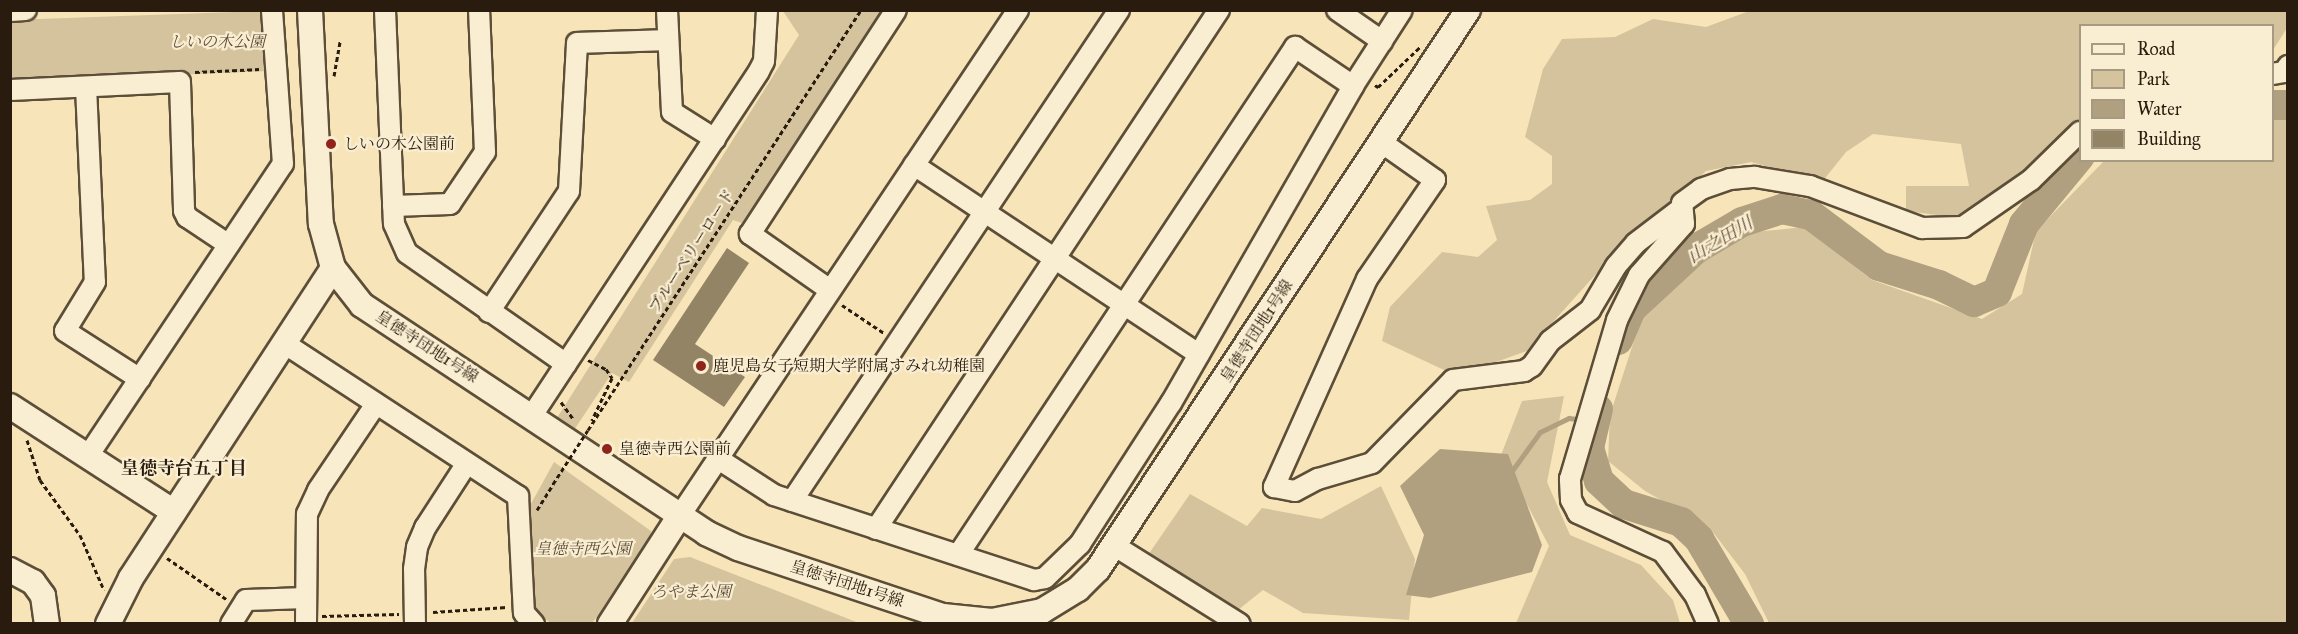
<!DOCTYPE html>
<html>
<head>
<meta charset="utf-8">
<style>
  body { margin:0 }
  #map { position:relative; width:2298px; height:634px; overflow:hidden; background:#f7e5b9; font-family:"IM FELL Great Primer","Noto Serif JP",serif }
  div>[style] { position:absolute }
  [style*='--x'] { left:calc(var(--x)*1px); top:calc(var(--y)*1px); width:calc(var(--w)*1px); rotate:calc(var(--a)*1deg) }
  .green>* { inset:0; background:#d4c39c }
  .water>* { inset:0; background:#b1a07f }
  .stream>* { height:5px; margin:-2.5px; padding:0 2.5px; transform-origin:2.5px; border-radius:2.5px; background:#b1a07f }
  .river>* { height:30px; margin:-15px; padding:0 15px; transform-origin:15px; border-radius:15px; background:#b1a07f }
  .building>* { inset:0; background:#948466 }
  .path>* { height:3px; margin-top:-1.5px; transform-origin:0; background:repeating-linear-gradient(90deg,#291b0d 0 4.5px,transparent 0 7.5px) }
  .roads { filter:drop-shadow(2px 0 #5c4e38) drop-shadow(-2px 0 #5c4e38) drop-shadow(0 2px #5c4e38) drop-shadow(0 -2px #5c4e38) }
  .minor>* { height:20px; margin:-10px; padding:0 10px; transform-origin:10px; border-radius:10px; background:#faeed2 }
  .tertiary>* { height:24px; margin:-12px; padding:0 12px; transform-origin:12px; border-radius:12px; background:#faeed2 }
  .path-bridge>* { height:3px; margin-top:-1.5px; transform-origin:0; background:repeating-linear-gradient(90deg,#291b0d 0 4.5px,transparent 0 7.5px) }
  .dots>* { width:16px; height:16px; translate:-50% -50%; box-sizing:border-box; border:3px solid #faeed2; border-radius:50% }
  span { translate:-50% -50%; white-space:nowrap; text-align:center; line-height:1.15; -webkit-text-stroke:4.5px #faeed2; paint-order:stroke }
  .park-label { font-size:16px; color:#5c4d38; font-style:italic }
  .poi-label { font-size:16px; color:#291b0d }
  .left { translate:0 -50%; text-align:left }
  .street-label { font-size:16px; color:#291b0d }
  .water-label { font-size:18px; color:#5f503b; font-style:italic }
  .neighbourhood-label { font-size:18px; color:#291b0d; font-weight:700 }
  .frame { position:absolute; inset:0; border:12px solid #291b0d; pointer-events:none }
  .legend { position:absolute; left:2079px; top:24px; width:195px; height:138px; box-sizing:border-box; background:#faeed2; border:2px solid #a69a83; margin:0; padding:8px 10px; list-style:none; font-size:18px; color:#291b0d }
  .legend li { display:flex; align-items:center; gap:12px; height:30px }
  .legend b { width:30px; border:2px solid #a69a83 }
</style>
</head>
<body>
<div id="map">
  <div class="green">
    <i style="clip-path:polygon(1752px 10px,2287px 11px,2287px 28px,2273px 50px,2272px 26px,2080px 26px,2080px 123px,2062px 146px,1968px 219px,1906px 211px,1906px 186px,1969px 186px,1961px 144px,1873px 134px,1846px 152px,1822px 182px,1751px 162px,1706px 171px,1596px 274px,1527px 351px,1457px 376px,1382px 341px,1390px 307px,1442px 252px,1478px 257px,1497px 240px,1486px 206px,1530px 200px,1552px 184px,1552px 156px,1525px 137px,1543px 69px,1562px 39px,1615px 37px,1653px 19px,1706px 27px)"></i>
    <i style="clip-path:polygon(264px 11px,269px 71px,11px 82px,10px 20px)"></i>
    <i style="clip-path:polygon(783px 11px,889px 11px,742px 223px,733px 220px,629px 382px,612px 373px,574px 430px,557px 418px,799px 35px)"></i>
    <i style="clip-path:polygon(2273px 118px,2288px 118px,2287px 623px,1769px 623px,1745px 574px,1709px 527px,1645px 491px,1608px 461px,1610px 415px,1643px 313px,1703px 257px,1755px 232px,1804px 227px,1872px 280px,1982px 319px,2022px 294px,2036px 231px,2104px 161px,2272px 160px)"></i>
    <i style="clip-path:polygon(1564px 396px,1547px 482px,1570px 535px,1641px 565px,1673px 600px,1680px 623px,1516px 623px,1549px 546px,1501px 455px,1522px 401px)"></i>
    <i style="clip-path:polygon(554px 462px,651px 531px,650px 552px,592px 623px,550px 623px,532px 606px,527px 511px)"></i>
    <i style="clip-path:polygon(1381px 486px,1415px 559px,1409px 620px,1303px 613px,1263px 590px,1233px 614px,1148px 555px,1190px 494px,1247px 526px,1262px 508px,1321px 519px)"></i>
    <i style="clip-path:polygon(690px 557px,859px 623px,632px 623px,674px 559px)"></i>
  </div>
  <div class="water">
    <i style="clip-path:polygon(1440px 449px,1508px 454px,1542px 545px,1532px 572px,1430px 598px,1406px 595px,1424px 535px,1400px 486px)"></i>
  </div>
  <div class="stream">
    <i style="--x:1511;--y:472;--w:49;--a:-54.1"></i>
    <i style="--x:1540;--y:432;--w:32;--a:-26"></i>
    <i style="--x:1569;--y:418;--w:14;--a:8"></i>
  </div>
  <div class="river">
    <i style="--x:2272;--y:105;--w:16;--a:0"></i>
    <i style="--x:1618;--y:340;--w:34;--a:-67"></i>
    <i style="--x:1631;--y:309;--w:88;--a:-42.7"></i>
    <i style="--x:1696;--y:249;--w:53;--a:-30.4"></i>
    <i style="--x:1742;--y:222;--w:42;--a:-18"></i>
    <i style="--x:1782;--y:209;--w:30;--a:12"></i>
    <i style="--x:1811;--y:215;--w:85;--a:36.9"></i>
    <i style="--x:1879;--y:266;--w:63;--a:17.6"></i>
    <i style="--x:1939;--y:285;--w:39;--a:26"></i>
    <i style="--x:1974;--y:302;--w:25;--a:-23"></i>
    <i style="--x:1997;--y:292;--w:73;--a:-68.3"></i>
    <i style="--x:2024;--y:224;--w:88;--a:-50.5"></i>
    <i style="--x:1598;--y:409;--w:40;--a:103"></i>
    <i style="--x:1589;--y:448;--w:34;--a:73"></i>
    <i style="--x:1599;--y:481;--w:34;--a:43"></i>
    <i style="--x:1624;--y:504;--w:60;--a:17.5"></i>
    <i style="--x:1681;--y:522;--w:25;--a:43"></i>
    <i style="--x:1699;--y:539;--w:99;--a:59.5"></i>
  </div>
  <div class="building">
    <i style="clip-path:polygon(727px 248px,749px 263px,695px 344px,745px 377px,724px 407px,653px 360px)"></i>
  </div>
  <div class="path">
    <i style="--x:195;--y:72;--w:65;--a:-2.6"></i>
    <i style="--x:334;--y:76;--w:36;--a:-80"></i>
    <i style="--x:1375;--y:85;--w:4;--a:34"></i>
    <i style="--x:1378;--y:87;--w:58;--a:-43.6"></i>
    <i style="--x:842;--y:305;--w:50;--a:33.7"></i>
    <i style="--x:588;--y:360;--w:20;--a:27"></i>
    <i style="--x:606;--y:369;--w:11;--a:56"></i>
    <i style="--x:612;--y:378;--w:47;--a:115.5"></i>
    <i style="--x:561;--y:402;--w:22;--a:54"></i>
    <i style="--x:588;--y:430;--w:501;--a:-56.98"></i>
    <i style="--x:27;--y:440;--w:42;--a:72"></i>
    <i style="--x:40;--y:480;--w:68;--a:54"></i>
    <i style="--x:80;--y:535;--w:60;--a:66.4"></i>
    <i style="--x:537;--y:510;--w:31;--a:-58"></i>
    <i style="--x:167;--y:558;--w:72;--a:34.8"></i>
    <i style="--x:433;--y:612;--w:74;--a:-3.9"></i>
    <i style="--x:322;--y:616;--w:77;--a:-1.5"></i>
  </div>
  <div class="roads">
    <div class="minor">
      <i style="--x:385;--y:10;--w:214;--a:87.6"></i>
      <i style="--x:394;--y:224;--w:32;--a:66"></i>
      <i style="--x:407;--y:253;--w:194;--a:34.9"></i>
      <i style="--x:667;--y:10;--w:102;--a:87.2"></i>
      <i style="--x:672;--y:112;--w:51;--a:32.1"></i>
      <i style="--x:1337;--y:10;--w:55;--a:34.6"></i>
      <i style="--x:10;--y:11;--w:16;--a:-4"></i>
      <i style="--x:2272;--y:74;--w:13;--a:-9"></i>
      <i style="--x:2285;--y:72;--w:7;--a:-63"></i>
      <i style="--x:86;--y:87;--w:195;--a:87.4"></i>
      <i style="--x:95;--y:282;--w:57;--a:121.5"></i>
      <i style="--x:65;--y:331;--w:89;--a:32.6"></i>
      <i style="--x:10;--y:90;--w:170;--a:-2.7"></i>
      <i style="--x:180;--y:82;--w:129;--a:88.2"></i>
      <i style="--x:184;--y:211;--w:7;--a:63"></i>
      <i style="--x:187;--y:217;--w:50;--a:33.7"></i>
      <i style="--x:1381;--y:142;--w:66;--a:35.1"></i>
      <i style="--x:1435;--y:180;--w:120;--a:124.5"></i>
      <i style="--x:1367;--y:279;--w:228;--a:114.1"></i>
      <i style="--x:1274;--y:487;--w:21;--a:11"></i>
      <i style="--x:1295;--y:491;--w:26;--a:-28"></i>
      <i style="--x:1318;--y:479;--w:56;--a:-16.5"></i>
      <i style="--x:1372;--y:463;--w:116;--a:-45.7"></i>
      <i style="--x:1453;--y:380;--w:72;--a:-7.2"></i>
      <i style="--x:1524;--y:371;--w:9;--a:-32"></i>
      <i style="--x:1532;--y:366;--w:31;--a:-54"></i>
      <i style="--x:1550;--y:341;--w:51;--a:-37.8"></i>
      <i style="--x:1590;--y:310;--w:51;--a:-59.4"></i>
      <i style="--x:1616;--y:266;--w:30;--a:-49"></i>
      <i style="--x:1636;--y:243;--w:58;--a:-37.3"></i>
      <i style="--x:914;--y:165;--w:342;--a:33.6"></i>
      <i style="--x:393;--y:206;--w:57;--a:-2"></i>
      <i style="--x:450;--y:204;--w:63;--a:-56.1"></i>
      <i style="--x:485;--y:152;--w:142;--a:-92.4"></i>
      <i style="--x:830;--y:290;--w:98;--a:-145"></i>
      <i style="--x:750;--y:234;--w:267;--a:-56.9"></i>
      <i style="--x:489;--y:312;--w:145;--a:-56.5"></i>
      <i style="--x:569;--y:191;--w:148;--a:-86.9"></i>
      <i style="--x:577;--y:43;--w:91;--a:-1.9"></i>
      <i style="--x:284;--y:343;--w:280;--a:33.2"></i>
      <i style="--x:518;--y:496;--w:117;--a:87.1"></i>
      <i style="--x:524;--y:613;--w:15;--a:48"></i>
      <i style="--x:531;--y:417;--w:414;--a:-56.6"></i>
      <i style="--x:759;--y:71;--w:11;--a:-63"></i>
      <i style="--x:764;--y:61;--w:51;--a:-86.6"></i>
      <i style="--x:88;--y:456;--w:351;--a:-56.3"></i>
      <i style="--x:283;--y:164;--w:154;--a:-94.1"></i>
      <i style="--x:717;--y:458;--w:68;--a:33"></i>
      <i style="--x:774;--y:495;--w:274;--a:18.1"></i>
      <i style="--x:1034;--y:580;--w:11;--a:-10"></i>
      <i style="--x:1045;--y:578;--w:49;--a:-44.2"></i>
      <i style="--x:1080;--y:544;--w:168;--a:-57.2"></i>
      <i style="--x:1171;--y:403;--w:366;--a:-60.1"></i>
      <i style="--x:1353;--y:86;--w:90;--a:-57.2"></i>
      <i style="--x:792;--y:501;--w:590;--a:-56.34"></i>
      <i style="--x:679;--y:517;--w:610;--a:-56.23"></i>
      <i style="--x:876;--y:529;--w:622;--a:-56.54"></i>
      <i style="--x:1115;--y:546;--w:147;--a:32"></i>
      <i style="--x:958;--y:555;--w:610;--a:-56.44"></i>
      <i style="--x:1295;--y:47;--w:70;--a:33.9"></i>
      <i style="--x:231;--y:624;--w:28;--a:-58"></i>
      <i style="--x:246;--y:600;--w:60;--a:-1.9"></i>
      <i style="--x:306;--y:624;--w:110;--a:-89.5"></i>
      <i style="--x:307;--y:514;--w:26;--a:-65"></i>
      <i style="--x:318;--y:490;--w:104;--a:-56"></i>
      <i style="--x:415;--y:624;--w:55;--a:-91"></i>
      <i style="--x:414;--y:569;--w:22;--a:-82"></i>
      <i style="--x:417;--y:547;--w:21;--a:-67"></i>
      <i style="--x:425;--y:528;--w:77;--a:-57.1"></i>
      <i style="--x:1708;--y:624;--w:32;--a:-114"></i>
      <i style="--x:1695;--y:595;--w:54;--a:-126.7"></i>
      <i style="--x:1663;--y:552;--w:94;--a:-155.4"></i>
      <i style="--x:1578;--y:513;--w:15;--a:-118"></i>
      <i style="--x:1571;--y:500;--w:21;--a:-93"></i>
      <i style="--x:1570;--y:479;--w:166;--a:-73.5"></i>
      <i style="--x:1617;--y:320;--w:50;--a:-63.9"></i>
      <i style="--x:1639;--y:275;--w:68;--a:-48.6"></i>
      <i style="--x:1684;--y:224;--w:21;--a:-95"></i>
      <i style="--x:1682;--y:203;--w:24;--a:-36"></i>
      <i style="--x:1701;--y:189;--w:31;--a:-19"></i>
      <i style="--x:1730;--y:179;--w:25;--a:-5"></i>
      <i style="--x:1755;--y:177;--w:56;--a:9.3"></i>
      <i style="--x:1810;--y:186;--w:120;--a:20.6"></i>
      <i style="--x:1922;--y:228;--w:41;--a:-1.4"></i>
      <i style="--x:1963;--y:227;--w:83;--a:-34.7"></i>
      <i style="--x:2031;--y:180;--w:69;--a:-44.4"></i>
    </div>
    <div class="tertiary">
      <i style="--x:310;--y:10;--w:214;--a:87.1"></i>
      <i style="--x:321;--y:224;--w:46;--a:74.7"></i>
      <i style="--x:333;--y:268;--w:47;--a:51.9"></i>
      <i style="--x:362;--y:305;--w:413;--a:33.5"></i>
      <i style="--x:706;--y:533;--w:35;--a:25"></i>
      <i style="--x:738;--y:548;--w:216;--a:18.4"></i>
      <i style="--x:943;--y:616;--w:49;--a:5.8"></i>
      <i style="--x:992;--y:621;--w:51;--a:-11.3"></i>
      <i style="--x:1042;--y:611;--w:42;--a:-31.4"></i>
      <i style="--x:1078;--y:589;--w:28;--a:-45"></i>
      <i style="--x:1098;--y:569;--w:670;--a:-56.5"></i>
      <i style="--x:10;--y:406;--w:195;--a:32.9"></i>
      <i style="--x:10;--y:570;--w:26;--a:28"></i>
      <i style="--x:33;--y:582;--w:17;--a:54"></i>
      <i style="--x:43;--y:596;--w:28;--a:82"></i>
      <i style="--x:108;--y:624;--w:51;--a:-63.4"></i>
      <i style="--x:131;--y:578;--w:370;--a:-56.9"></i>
      <i style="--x:610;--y:624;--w:127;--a:-57.2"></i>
    </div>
  </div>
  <div class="path-bridge">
    <i style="--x:553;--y:484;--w:64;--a:-57.1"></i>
  </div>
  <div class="dots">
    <i style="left:331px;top:144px;background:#8f2418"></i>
    <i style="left:701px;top:366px;background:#8f2418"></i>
    <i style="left:607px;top:449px;background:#8f2418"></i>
  </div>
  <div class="park-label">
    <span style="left:217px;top:42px">しいの木公園</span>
    <span style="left:583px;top:549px">皇徳寺西公園</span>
    <span style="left:691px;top:592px">ろやま公園</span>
  </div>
  <div class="poi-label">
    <span class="left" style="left:343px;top:144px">しいの木公園前</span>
    <span class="left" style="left:713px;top:366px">鹿児島女子短期大学附属すみれ幼稚園</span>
    <span class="left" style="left:619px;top:449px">皇徳寺西公園前</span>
  </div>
  <div class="street-label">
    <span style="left:692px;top:251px;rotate:-57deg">ブルーベリーロード</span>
    <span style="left:1257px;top:331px;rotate:-57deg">皇徳寺団地1号線</span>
    <span style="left:427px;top:347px;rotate:33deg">皇徳寺団地1号線</span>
    <span style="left:847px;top:584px;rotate:18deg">皇徳寺団地1号線</span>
  </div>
  <div class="water-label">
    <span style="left:1720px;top:240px;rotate:-31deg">山之田川</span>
  </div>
  <div class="neighbourhood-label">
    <span style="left:184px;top:468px">皇徳寺台五丁目</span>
  </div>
  <div class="frame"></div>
  <ul class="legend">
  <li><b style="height:8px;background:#faeed2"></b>Road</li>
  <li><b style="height:16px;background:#d4c39c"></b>Park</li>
  <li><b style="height:16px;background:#b1a07f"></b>Water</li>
  <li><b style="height:16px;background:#948466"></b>Building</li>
  </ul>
</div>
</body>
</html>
